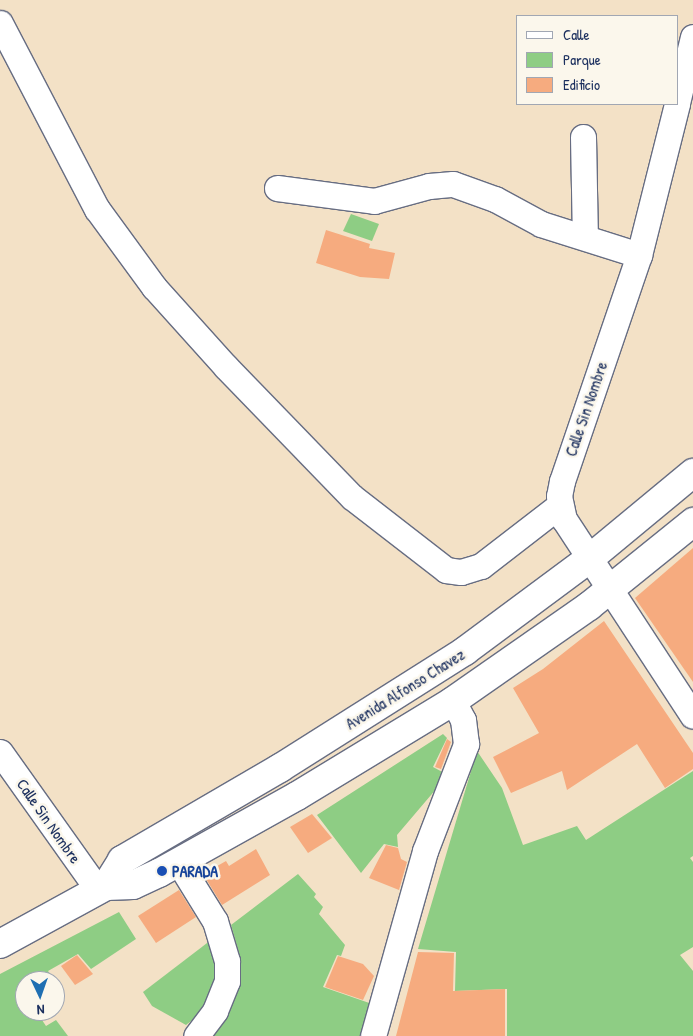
<!DOCTYPE html>
<html>
<head>
<meta charset="utf-8">
<style>
  body { margin:0 }
  #map { position:relative; width:693px; height:1036px; overflow:hidden; background:#f3e1c6; font-family:"Patrick Hand",sans-serif }
  div>[style] { position:absolute }
  [style*='--x'] { left:calc(var(--x)*1px); top:calc(var(--y)*1px); width:calc(var(--w)*1px); rotate:calc(var(--a)*1deg) }
  .green>* { inset:0; background:#8ecd84 }
  .building>* { inset:0; background:#f6ab7f }
  .roads { filter:drop-shadow(1px 0 #676d82) drop-shadow(-1px 0 #676d82) drop-shadow(0 1px #676d82) drop-shadow(0 -1px #676d82) }
  .street>* { height:25px; margin:-12.5px; padding:0 12.5px; transform-origin:12.5px; border-radius:12.5px; background:#fff }
  .primary>* { height:28px; margin:-14px; padding:0 14px; transform-origin:14px; border-radius:14px; background:#fff }
  .dots>* { width:14px; height:14px; translate:-50% -50%; box-sizing:border-box; border:2px solid #fbf7ec; border-radius:50% }
  span { translate:-50% -50%; white-space:nowrap; text-align:center; line-height:1.15; -webkit-text-stroke:5px #fbf7ec; paint-order:stroke }
  .street-label { font-size:16px; color:#1b2f5e }
  .transit-label { font-size:16px; color:#164399; font-weight:700 }
  .left { translate:0 -50%; text-align:left }
  .legend { position:absolute; left:516px; top:15px; width:162px; height:90px; box-sizing:border-box; background:#fbf7ec; border:1px solid #a1a7b3; margin:0; padding:6px 9px; list-style:none; font-size:15px; color:#1b2f5e }
  .legend li { display:flex; align-items:center; gap:10px; height:25px }
  .legend b { width:25px; border:1px solid #a1a7b3 }
  .north { position:absolute; left:15px; top:971px; width:50px; height:50px; box-sizing:border-box; background:#fbf7ec; border:1px solid #a1a7b3; border-radius:50%; rotate:177deg; font-size:14px; font-weight:700; line-height:20px; text-align:center; color:#1b2f5e }
  .north::after { content:''; display:block; margin:auto; width:18px; height:22px; background:#1f6fb2; clip-path:polygon(50% 0,100% 100%,50% 72%,0 100%) }
</style>
</head>
<body>
<div id="map">
  <div class="green">
    <i style="clip-path:polygon(351px 214px,379px 224px,372px 241px,343px 231px)"></i>
    <i style="clip-path:polygon(443px 734px,447px 738px,433px 767px,448px 775px,397px 835px,398px 847px,384px 844px,361px 873px,317px 815px)"></i>
    <i style="clip-path:polygon(477px 751px,502px 788px,523px 845px,577px 826px,586px 840px,693px 771px,693px 856px,690px 858px,693px 862px,693px 947px,680px 955px,693px 971px,693px 1036px,507px 1036px,507px 989px,455px 991px,456px 952px,418px 949px)"></i>
    <i style="clip-path:polygon(298px 874px,316px 894px,314px 897px,323px 907px,319px 914px,345px 945px,341px 956px,337px 955px,323px 987px,378px 1006px,370px 1036px,213px 1036px,226px 1016px,238px 985px,240px 957px,231px 925px)"></i>
    <i style="clip-path:polygon(119px 912px,136px 939px,91px 969px,78px 954px,48px 971px,55px 981px,25px 981px,25px 1011px,36px 1011px,46px 1026px,56px 1020px,68px 1036px,0 1036px,0 974px)"></i>
    <i style="clip-path:polygon(211px 940px,222px 997px,186px 1025px,152px 1006px,143px 992px)"></i>
  </div>
  <div class="building">
    <i style="clip-path:polygon(326px 230px,370px 244px,369px 248px,395px 253px,389px 279px,360px 277px,316px 263px)"></i>
    <i style="clip-path:polygon(693px 548px,693px 682px,635px 598px)"></i>
    <i style="clip-path:polygon(604px 621px,693px 753px,693px 769px,665px 788px,637px 744px,567px 790px,562px 771px,511px 793px,493px 757px,539px 733px,513px 688px,543px 669px)"></i>
    <i style="clip-path:polygon(447px 739px,451px 742px,441px 769px,435px 767px)"></i>
    <i style="clip-path:polygon(312px 814px,332px 838px,308px 853px,290px 827px)"></i>
    <i style="clip-path:polygon(386px 845px,398px 848px,401px 859px,407px 862px,399px 890px,369px 878px)"></i>
    <i style="clip-path:polygon(256px 849px,270px 875px,222px 905px,203px 874px,226px 861px,229px 866px)"></i>
    <i style="clip-path:polygon(179px 890px,196px 917px,156px 943px,138px 916px)"></i>
    <i style="clip-path:polygon(418px 952px,454px 953px,453px 991px,505px 989px,505px 1036px,396px 1036px)"></i>
    <i style="clip-path:polygon(77px 955px,93px 974px,75px 985px,61px 966px)"></i>
    <i style="clip-path:polygon(338px 956px,363px 964px,374px 976px,363px 1000px,325px 987px)"></i>
  </div>
  <div class="roads">
    <div class="street">
      <i style="--x:0;--y:23;--w:210;--a:62.5"></i>
      <i style="--x:97;--y:209;--w:97;--a:53.8"></i>
      <i style="--x:154;--y:287;--w:108;--a:48"></i>
      <i style="--x:226;--y:367;--w:181;--a:45.9"></i>
      <i style="--x:352;--y:497;--w:119;--a:37.8"></i>
      <i style="--x:446;--y:570;--w:15;--a:8"></i>
      <i style="--x:461;--y:572;--w:21;--a:-17"></i>
      <i style="--x:481;--y:566;--w:100;--a:-37.7"></i>
      <i style="--x:677;--y:103;--w:68;--a:-76.4"></i>
      <i style="--x:677;--y:104;--w:156;--a:104.1"></i>
      <i style="--x:639;--y:255;--w:239;--a:108.8"></i>
      <i style="--x:562;--y:481;--w:15;--a:101"></i>
      <i style="--x:559;--y:496;--w:24;--a:78"></i>
      <i style="--x:564;--y:519;--w:235;--a:56.8"></i>
      <i style="--x:583;--y:137;--w:100;--a:88.9"></i>
      <i style="--x:277;--y:188;--w:98;--a:7.6"></i>
      <i style="--x:374;--y:201;--w:57;--a:-15.3"></i>
      <i style="--x:429;--y:186;--w:24;--a:-5"></i>
      <i style="--x:453;--y:184;--w:45;--a:19.7"></i>
      <i style="--x:495;--y:199;--w:52;--a:28.5"></i>
      <i style="--x:541;--y:224;--w:103;--a:17.6"></i>
      <i style="--x:0;--y:752;--w:169;--a:54.6"></i>
      <i style="--x:179;--y:863;--w:68;--a:58.2"></i>
      <i style="--x:215;--y:921;--w:42;--a:73.3"></i>
      <i style="--x:227;--y:961;--w:20;--a:90"></i>
      <i style="--x:227;--y:981;--w:32;--a:112"></i>
      <i style="--x:215;--y:1011;--w:31;--a:127"></i>
      <i style="--x:373;--y:1036;--w:192;--a:-74.3"></i>
      <i style="--x:425;--y:851;--w:115;--a:-69"></i>
      <i style="--x:466;--y:744;--w:24;--a:-97"></i>
      <i style="--x:463;--y:720;--w:21;--a:-118"></i>
    </div>
    <div class="primary">
      <i style="--x:106;--y:886;--w:27;--a:-2"></i>
      <i style="--x:133;--y:885;--w:29;--a:-25"></i>
      <i style="--x:159;--y:873;--w:158;--a:-29.2"></i>
      <i style="--x:297;--y:796;--w:183;--a:-31.3"></i>
      <i style="--x:453;--y:701;--w:166;--a:-34.9"></i>
      <i style="--x:589;--y:606;--w:134;--a:-38.9"></i>
      <i style="--x:0;--y:944;--w:121;--a:-28.7"></i>
      <i style="--x:106;--y:886;--w:31;--a:-58"></i>
      <i style="--x:122;--y:860;--w:183;--a:-30.2"></i>
      <i style="--x:280;--y:768;--w:219;--a:-32.3"></i>
      <i style="--x:465;--y:651;--w:154;--a:-36.6"></i>
      <i style="--x:589;--y:559;--w:135;--a:-39.6"></i>
    </div>
  </div>
  <div class="dots">
    <i style="left:162px;top:871px;background:#1a4fb4"></i>
  </div>
  <div class="street-label">
    <span style="left:586px;top:409px;rotate:-71deg">Calle Sin Nombre</span>
    <span style="left:405px;top:689px;rotate:-32deg">Avenida Alfonso Chavez</span>
    <span style="left:49px;top:821px;rotate:55deg">Calle Sin Nombre</span>
  </div>
  <div class="transit-label">
    <span class="left" style="left:172px;top:871px">PARADA</span>
  </div>
  <ul class="legend">
  <li><b style="height:6px;background:#fff"></b>Calle</li>
  <li><b style="height:14px;background:#8ecd84"></b>Parque</li>
  <li><b style="height:14px;background:#f6ab7f"></b>Edificio</li>
  </ul>
  <div class="north">N</div>
</div>
</body>
</html>
